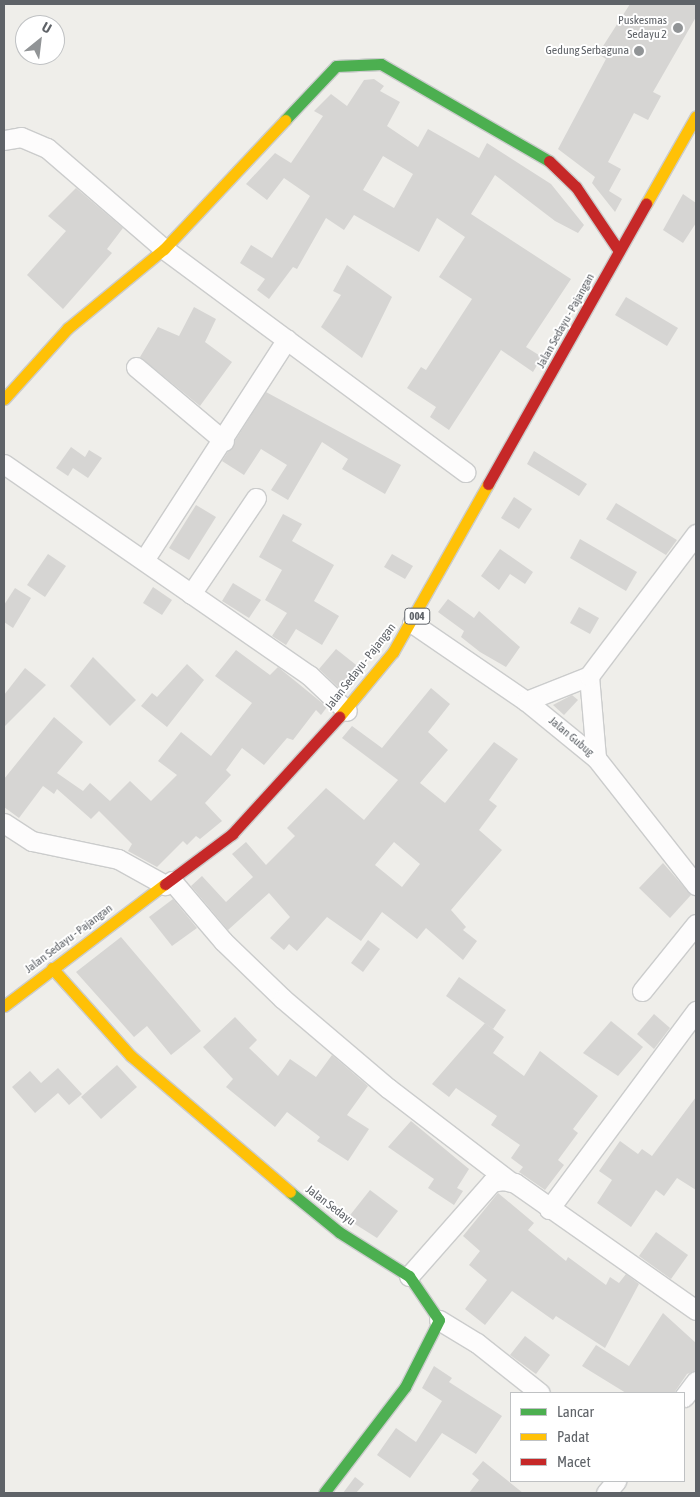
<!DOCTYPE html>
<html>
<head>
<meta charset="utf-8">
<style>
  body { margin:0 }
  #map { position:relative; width:700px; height:1497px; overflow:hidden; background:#efeeea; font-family:"Asap Condensed",sans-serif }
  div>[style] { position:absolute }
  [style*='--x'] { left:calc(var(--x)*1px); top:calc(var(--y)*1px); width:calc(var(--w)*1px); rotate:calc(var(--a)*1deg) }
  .building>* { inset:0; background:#d6d5d3 }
  .roads { filter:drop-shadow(1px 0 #cbcccc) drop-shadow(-1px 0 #cbcccc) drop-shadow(0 1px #cbcccc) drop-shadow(0 -1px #cbcccc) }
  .street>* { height:19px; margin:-9.5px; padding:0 9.5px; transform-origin:9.5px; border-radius:9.5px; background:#fdfcfc }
  .fast>* { height:11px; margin:-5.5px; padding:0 5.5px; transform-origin:5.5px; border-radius:5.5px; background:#4caf50 }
  .slow>* { height:11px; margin:-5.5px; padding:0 5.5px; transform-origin:5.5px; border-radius:5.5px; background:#ffc107 }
  .jam>* { height:11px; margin:-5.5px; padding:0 5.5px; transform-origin:5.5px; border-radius:5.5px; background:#c62828 }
  .dots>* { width:14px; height:14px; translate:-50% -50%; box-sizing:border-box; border:2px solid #fff; border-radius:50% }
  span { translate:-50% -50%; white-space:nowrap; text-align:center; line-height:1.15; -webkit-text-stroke:4px #fff; paint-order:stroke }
  .shield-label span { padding:1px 4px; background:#fff; border:1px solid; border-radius:4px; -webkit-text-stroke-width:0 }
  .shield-label { font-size:11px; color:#5f6368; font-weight:700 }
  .poi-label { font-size:12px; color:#5f6368 }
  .right { translate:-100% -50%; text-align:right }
  .street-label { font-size:12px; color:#5f6368 }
  .frame { position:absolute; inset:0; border:5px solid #5f6368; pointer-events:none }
  .legend { position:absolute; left:510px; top:1392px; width:175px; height:90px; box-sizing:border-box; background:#fff; border:1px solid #bfc1c3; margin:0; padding:6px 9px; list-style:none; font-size:15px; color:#5f6368 }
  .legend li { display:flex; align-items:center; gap:10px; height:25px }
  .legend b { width:25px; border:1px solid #bfc1c3 }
  .north { position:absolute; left:15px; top:15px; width:50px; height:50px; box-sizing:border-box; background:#fff; border:1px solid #bfc1c3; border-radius:50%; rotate:29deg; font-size:14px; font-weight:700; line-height:20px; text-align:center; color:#5f6368 }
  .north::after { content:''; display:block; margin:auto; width:18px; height:22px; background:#919496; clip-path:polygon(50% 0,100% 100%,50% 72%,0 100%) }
</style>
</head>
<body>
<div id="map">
  <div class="building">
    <i style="clip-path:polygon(630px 4px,696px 4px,696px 17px,653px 92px,661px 96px,648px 120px,634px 113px,608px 162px,621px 169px,609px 191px,622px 199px,615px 212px,592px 183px,595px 177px,558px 149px,606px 59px,598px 54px)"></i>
    <i style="clip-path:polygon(evenodd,374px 79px,384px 86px,380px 91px,400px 102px,387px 126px,418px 147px,428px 129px,479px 158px,487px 143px,551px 184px,584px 225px,578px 233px,555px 221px,495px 175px,471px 214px,571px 279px,526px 347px,542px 357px,533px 372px,501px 350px,449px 430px,430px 417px,436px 407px,407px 388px,421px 367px,426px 370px,472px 299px,439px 277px,465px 237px,437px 218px,419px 252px,354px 215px,344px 230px,326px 218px,297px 269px,293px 267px,269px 299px,257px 290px,265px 279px,240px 263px,251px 245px,272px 258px,310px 196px,284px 178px,267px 200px,246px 184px,275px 153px,291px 163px,323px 116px,314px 111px,331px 94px,347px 106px,364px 80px,374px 79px,383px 156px,413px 174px,394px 208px,363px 190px,383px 156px)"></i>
    <i style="clip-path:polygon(76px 188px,123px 228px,107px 249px,112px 253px,63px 309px,27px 275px,66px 231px,48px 216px)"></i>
    <i style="clip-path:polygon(683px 194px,696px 203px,696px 223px,683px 243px,663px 230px)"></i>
    <i style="clip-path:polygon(347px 265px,392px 297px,362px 358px,321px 327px,341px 295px,333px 291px)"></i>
    <i style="clip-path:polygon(626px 297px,678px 328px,667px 346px,615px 315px)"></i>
    <i style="clip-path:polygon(194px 307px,216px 319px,205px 342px,232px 362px,200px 406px,140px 357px,158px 327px,179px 336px)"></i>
    <i style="clip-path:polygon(266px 392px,401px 465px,385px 494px,342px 469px,348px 459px,322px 442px,288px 500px,271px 490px,287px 465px,261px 449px,244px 475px,222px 461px)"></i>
    <i style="clip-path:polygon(71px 447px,85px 457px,89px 450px,102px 458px,88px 478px,73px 468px,68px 476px,56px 468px)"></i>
    <i style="clip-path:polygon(534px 451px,587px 484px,579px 496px,527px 464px)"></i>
    <i style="clip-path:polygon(514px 497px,532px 509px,519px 529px,501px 518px)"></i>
    <i style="clip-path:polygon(616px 503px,677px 540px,666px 555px,606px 519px)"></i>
    <i style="clip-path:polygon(196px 505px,216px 517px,189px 560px,169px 548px)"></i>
    <i style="clip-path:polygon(283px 514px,302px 524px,292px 541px,334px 565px,314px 601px,339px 616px,322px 645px,296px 629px,286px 645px,272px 636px,287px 613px,265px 600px,282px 570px,259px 557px)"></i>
    <i style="clip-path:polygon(580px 539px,637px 572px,626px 591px,570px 558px)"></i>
    <i style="clip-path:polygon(500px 549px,533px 572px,525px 584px,510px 574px,499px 590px,481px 576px)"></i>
    <i style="clip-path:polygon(48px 554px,66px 566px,45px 597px,27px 585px)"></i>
    <i style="clip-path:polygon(392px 554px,413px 566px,405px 579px,384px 567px)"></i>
    <i style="clip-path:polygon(233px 583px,261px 600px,249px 618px,222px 601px)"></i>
    <i style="clip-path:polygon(153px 587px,172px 600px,162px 615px,143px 603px)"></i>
    <i style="clip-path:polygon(15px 588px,31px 598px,13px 628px,4px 622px,4px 605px)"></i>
    <i style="clip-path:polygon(448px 599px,474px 618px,479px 611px,520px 647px,506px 667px,480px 652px,461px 637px,464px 631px,438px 612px)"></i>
    <i style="clip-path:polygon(579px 607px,599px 618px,590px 634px,570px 623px)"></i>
    <i style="clip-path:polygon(336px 649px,360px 668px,341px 690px,319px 669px)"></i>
    <i style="clip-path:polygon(236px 650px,270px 675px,278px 667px,327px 707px,321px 715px,316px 710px,293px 740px,287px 738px,264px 765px,242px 748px,226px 770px,231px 775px,205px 803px,222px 821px,200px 839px,196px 836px,187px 845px,183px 841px,157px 867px,128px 851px,132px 844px,99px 811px,91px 819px,57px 789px,54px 794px,43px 786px,19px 818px,4px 807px,4px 779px,54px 717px,83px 742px,57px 773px,83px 791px,90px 783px,110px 801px,130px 781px,151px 801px,177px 775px,158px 761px,181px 732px,211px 756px,252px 703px,215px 676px)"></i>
    <i style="clip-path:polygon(93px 657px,136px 700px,110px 726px,70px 686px)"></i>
    <i style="clip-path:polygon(187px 664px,204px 680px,167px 727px,141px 706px,152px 693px,157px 697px)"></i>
    <i style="clip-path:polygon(25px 668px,46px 685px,4px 727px,4px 695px)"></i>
    <i style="clip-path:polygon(evenodd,431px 688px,450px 704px,428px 732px,448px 750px,420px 783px,445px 803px,494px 742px,518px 759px,489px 800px,497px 806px,479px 830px,502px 850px,451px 910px,466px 927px,463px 930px,477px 941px,463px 960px,426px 928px,417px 939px,382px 912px,361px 941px,327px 917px,297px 951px,289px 944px,284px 950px,270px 938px,290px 917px,269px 893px,228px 930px,191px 886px,202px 876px,226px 902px,253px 877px,232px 854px,246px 842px,266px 865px,295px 836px,287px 828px,326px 788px,364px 820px,398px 780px,342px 738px,352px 726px,382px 748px,431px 688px,394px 842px,420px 864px,402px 887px,375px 865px,394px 842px)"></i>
    <i style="clip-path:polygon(572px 695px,578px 700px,564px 715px,553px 705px)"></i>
    <i style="clip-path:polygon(663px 863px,691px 895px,670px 918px,639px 888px)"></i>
    <i style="clip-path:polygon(173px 899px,197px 928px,172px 946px,149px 917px)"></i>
    <i style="clip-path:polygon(121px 937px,201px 1031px,171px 1055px,147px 1026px,134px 1037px,76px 972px)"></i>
    <i style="clip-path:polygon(368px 940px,380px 949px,363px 972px,351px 963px)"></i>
    <i style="clip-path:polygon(459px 977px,506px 1010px,493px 1029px,446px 996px)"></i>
    <i style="clip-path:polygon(654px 1014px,670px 1028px,654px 1049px,637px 1034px)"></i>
    <i style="clip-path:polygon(235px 1017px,257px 1040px,249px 1048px,278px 1076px,290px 1059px,316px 1077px,332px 1055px,368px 1086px,347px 1115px,369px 1129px,348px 1161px,317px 1141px,320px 1137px,287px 1112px,275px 1127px,226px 1087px,233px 1079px,203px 1047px)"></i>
    <i style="clip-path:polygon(611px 1021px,643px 1047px,618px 1076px,583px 1053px)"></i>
    <i style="clip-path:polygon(485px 1023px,504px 1037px,493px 1053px,524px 1076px,540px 1051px,598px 1096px,573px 1129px,578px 1133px,558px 1160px,564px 1165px,545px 1190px,519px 1172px,523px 1167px,511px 1158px,520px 1145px,491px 1125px,497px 1116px,456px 1088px,449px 1097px,432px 1084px)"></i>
    <i style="clip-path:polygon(117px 1065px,137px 1087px,101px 1119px,81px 1097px)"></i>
    <i style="clip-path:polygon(58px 1068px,82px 1094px,69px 1105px,58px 1093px,35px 1113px,12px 1087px,30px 1071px,41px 1083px)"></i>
    <i style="clip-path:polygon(696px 1097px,696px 1190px,677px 1178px,664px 1196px,656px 1190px,631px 1227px,597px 1203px,612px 1180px,599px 1171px,620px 1141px,638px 1154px,642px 1149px,652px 1156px)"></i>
    <i style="clip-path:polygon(411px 1121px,469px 1169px,457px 1188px,463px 1191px,454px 1205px,428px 1188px,434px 1179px,388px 1147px)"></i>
    <i style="clip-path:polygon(370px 1190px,398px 1211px,377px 1238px,347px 1219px)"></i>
    <i style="clip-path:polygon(498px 1193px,534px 1223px,528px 1230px,566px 1261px,568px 1257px,606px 1285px,610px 1277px,619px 1283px,626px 1274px,639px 1284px,605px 1348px,556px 1316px,553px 1320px,512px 1291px,485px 1325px,465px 1309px,487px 1280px,469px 1265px,480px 1251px,463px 1236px)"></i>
    <i style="clip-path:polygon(656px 1232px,688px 1255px,671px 1279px,639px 1256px)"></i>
    <i style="clip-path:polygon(663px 1313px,696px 1343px,696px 1370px,687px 1374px,674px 1393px,626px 1393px,582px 1366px,596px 1345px,629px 1366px)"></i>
    <i style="clip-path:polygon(525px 1336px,550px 1355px,536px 1374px,510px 1355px)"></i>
    <i style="clip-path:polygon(434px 1366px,452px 1378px,449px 1382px,502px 1416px,476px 1454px,442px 1433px,410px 1478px,377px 1455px,396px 1428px,416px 1442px,442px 1401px,422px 1388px)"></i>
    <i style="clip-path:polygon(483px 1461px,523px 1493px,469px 1493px,479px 1480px,472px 1474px)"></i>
    <i style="clip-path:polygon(355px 1477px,364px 1484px,356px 1493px,343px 1493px)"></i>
  </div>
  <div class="roads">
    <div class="street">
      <i style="--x:4;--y:140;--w:17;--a:-10"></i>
      <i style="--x:21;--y:137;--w:28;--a:23"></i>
      <i style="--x:47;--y:148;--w:155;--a:40.8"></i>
      <i style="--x:164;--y:249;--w:375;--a:36.5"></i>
      <i style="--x:136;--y:367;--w:115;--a:40.1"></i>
      <i style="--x:4;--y:464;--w:371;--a:34.7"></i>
      <i style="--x:309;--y:675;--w:52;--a:43.5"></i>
      <i style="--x:144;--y:560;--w:263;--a:-57.1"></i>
      <i style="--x:191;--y:594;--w:116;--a:-55.9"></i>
      <i style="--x:412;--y:623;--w:138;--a:34.4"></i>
      <i style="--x:526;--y:701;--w:90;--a:39.2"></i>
      <i style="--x:596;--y:758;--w:162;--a:51.8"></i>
      <i style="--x:589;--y:676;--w:82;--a:85.1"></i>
      <i style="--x:526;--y:701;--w:68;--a:-21.6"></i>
      <i style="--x:589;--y:676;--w:178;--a:-53"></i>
      <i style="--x:4;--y:823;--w:33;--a:33"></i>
      <i style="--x:32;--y:841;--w:88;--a:11.8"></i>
      <i style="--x:118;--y:859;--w:54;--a:29"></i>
      <i style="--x:172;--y:881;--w:79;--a:49.6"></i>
      <i style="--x:223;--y:941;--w:83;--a:44"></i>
      <i style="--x:283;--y:999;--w:138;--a:40.3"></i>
      <i style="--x:388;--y:1088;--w:153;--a:37.5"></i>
      <i style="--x:642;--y:991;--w:86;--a:-51.1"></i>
      <i style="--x:549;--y:1209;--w:247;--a:-53.4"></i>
      <i style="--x:409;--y:1276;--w:125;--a:-48.6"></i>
      <i style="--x:492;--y:1182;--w:11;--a:-10"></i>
      <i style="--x:503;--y:1180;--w:12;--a:14"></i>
      <i style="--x:515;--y:1183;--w:221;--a:35.1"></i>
      <i style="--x:439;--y:1320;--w:44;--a:31.2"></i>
      <i style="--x:477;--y:1343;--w:80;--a:38.4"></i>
      <i style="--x:684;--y:1397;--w:20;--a:-53"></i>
      <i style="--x:606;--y:1493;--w:16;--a:-50"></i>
    </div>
    <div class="fast">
      <i style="--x:285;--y:120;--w:74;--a:-46.6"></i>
      <i style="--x:336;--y:66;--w:45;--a:-2.5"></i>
      <i style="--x:381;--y:64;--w:194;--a:30"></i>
      <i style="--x:290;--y:1192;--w:63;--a:39.2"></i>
      <i style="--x:339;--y:1232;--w:83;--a:32.2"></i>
      <i style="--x:409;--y:1276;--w:53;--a:55.7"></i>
      <i style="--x:439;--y:1320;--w:75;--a:116.9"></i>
      <i style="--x:405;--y:1387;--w:133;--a:127.4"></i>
    </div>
    <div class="slow">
      <i style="--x:646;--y:204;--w:101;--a:-60.4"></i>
      <i style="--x:4;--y:399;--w:96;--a:-48"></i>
      <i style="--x:68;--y:328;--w:124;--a:-39.5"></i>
      <i style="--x:164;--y:249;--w:177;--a:-46.8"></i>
      <i style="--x:339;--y:717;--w:85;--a:-50.3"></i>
      <i style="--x:393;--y:652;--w:193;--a:-60.5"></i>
      <i style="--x:52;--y:968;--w:118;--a:48.1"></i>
      <i style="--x:131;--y:1056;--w:209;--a:40.5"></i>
      <i style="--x:4;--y:1006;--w:202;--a:-37.2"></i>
    </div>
    <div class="jam">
      <i style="--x:549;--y:161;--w:37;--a:44"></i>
      <i style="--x:576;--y:187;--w:77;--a:56.1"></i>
      <i style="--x:488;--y:484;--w:322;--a:-60.6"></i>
      <i style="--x:165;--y:884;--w:84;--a:-36.7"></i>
      <i style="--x:232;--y:834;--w:159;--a:-47.6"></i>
    </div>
  </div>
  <div class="dots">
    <i style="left:678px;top:28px;background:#919496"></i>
    <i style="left:639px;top:51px;background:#919496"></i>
  </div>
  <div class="shield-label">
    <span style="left:417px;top:616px">004</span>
  </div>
  <div class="poi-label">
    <span class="right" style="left:667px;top:28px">Puskesmas<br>Sedayu 2</span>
    <span class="right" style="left:629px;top:51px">Gedung Serbaguna</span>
  </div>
  <div class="street-label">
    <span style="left:566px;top:321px;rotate:-61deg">Jalan Sedayu - Pajangan</span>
    <span style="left:361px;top:667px;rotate:-52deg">Jalan Sedayu - Pajangan</span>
    <span style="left:571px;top:737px;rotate:40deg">Jalan Gubug</span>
    <span style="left:69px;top:939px;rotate:-37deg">Jalan Sedayu - Pajangan</span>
    <span style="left:330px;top:1206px;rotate:37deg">Jalan Sedayu</span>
  </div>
  <div class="frame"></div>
  <ul class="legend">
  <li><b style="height:6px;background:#4caf50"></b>Lancar</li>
  <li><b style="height:6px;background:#ffc107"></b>Padat</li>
  <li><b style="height:6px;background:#c62828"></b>Macet</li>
  </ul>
  <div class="north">U</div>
</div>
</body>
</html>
